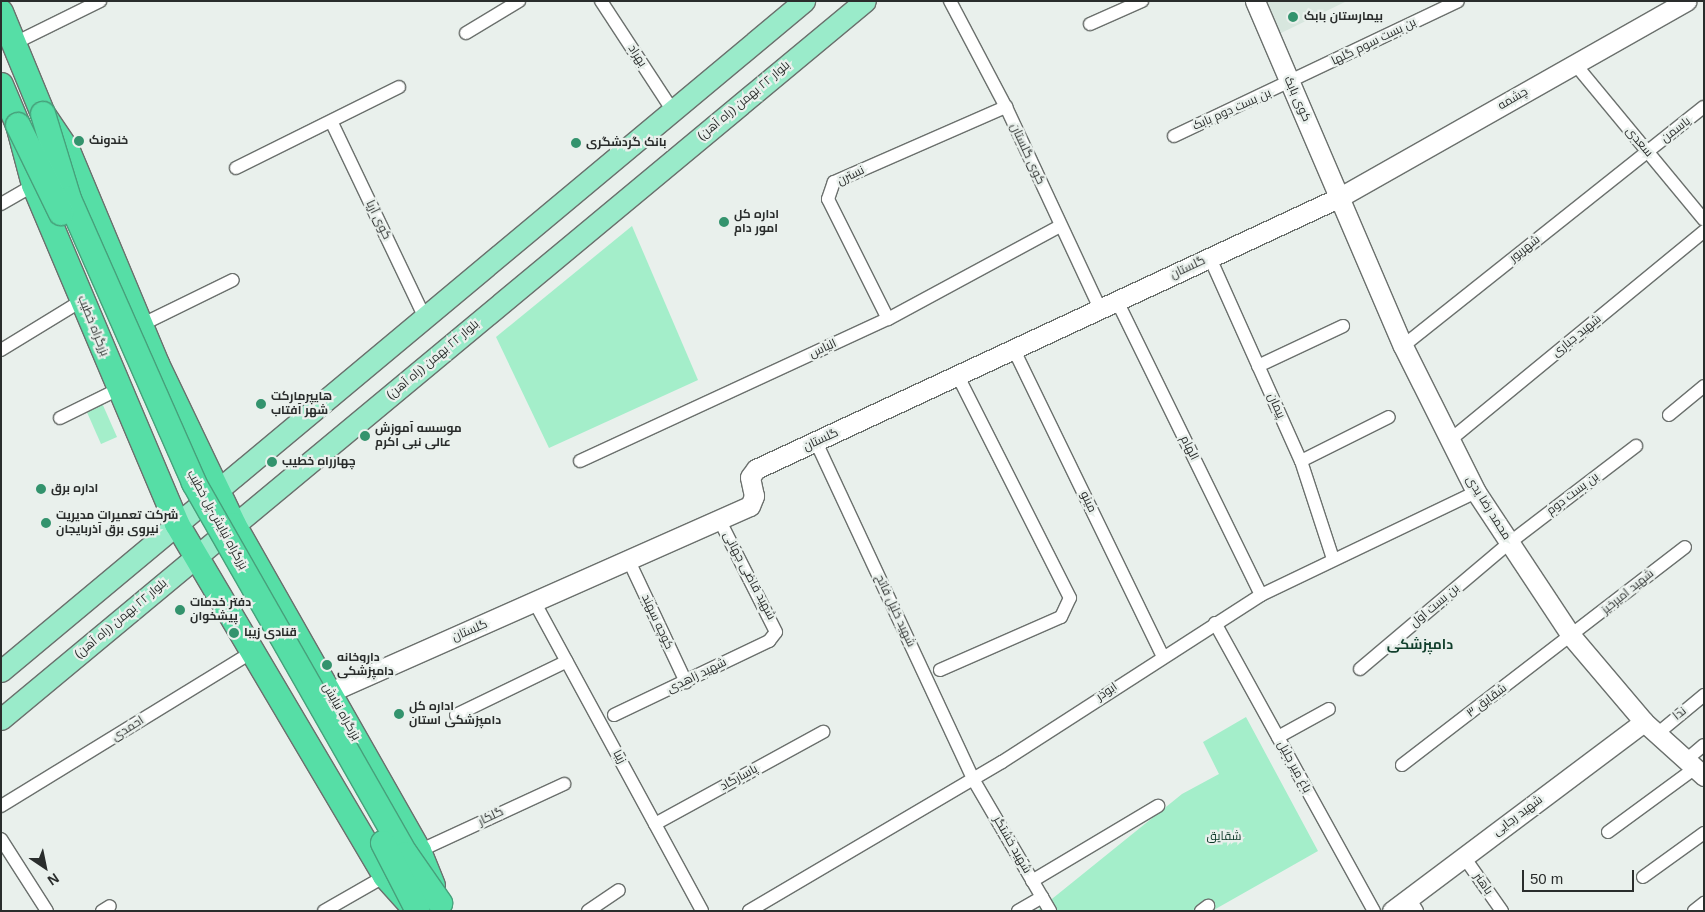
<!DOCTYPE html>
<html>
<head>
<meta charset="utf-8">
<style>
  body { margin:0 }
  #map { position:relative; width:1705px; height:912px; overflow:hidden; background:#e9f0ec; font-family:Arial,Cairo,sans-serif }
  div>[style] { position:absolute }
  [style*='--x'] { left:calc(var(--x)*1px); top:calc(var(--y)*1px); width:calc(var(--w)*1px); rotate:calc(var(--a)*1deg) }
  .built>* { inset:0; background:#d7e6de }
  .green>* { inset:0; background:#a4eeca }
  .roads { filter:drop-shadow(1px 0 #6b706d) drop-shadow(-1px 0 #6b706d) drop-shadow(0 1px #6b706d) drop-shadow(0 -1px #6b706d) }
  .street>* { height:12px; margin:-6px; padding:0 6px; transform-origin:6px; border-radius:6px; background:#fff }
  .secondary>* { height:19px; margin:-9.5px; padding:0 9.5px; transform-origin:9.5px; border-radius:9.5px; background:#fff }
  .primary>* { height:21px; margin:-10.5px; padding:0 10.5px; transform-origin:10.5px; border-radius:10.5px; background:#9aebca }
  .highway>* { height:24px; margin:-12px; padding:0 12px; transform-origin:12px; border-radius:12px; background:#56dea6 }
  .bridges { filter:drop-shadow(1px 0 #47a07b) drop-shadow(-1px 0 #47a07b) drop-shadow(0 1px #47a07b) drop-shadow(0 -1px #47a07b) }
  .highway-bridge>* { height:24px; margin:-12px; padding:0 12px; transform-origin:12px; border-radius:12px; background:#56dea6 }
  .dots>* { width:14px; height:14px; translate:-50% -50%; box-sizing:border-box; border:2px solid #e9f0ec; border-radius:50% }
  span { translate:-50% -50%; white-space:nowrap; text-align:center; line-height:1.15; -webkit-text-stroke:4.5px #e9f0ec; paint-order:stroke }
  .poi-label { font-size:12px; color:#2a2d2c; font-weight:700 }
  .left { translate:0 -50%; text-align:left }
  .street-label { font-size:12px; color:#2a2d2c }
  .park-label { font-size:12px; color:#0c3827 }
  .neighbourhood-label { font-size:14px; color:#113f2c; font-weight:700 }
  .frame { position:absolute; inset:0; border:2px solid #2a2d2c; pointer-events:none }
  .north { position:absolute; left:20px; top:842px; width:50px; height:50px; -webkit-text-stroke:4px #e9f0ec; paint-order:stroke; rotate:146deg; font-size:14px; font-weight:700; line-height:20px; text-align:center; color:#2a2d2c }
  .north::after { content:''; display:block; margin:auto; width:18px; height:22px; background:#2a2d2c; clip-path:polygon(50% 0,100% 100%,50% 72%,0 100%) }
  .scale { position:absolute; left:1522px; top:870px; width:112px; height:22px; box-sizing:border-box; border:2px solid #2a2d2c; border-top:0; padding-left:6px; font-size:15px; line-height:18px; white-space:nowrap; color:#2a2d2c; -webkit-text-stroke:4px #e9f0ec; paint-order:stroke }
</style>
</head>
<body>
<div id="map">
  <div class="built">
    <i style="clip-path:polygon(1265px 1px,1347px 1px,1279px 34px)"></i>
  </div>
  <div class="green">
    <i style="clip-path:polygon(632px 226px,698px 380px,549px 448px,496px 337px)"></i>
    <i style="clip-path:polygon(102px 403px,117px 437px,101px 444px,86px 410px)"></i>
    <i style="clip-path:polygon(1246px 717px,1318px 851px,1212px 911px,1037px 911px,1182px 794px,1219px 774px,1203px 742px)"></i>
  </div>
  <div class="roads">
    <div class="street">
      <i style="--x:601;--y:1;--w:131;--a:56.8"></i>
      <i style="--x:950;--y:1;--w:120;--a:62.2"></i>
      <i style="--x:1006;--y:107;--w:223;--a:65"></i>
      <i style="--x:1090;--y:24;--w:57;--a:-23.9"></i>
      <i style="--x:466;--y:33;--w:62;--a:-31.1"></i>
      <i style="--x:15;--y:43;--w:95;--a:-26.3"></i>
      <i style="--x:1575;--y:64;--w:202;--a:50.4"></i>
      <i style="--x:332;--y:123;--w:216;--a:64.5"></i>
      <i style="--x:1174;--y:136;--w:314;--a:-25.4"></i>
      <i style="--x:236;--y:168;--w:182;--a:-26.4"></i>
      <i style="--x:1;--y:204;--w:38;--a:-30"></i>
      <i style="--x:1210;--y:258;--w:222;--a:65.9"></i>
      <i style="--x:1301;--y:461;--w:103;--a:71.9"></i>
      <i style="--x:1117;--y:301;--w:327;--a:63.9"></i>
      <i style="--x:888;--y:319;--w:134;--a:-116.6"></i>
      <i style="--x:828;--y:199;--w:18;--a:-71"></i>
      <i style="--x:834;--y:182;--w:188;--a:-23.6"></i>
      <i style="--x:141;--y:325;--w:102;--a:-26.1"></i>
      <i style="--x:1403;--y:346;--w:384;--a:-38.5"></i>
      <i style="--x:1;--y:350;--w:96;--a:-31.4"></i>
      <i style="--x:1014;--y:350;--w:339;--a:64.1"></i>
      <i style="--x:1258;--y:366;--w:94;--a:-25.2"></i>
      <i style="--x:1669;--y:415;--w:45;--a:-39.6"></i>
      <i style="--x:60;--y:418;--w:66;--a:-26.2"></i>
      <i style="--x:1450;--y:440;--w:329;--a:-39.4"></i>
      <i style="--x:816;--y:442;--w:372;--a:65"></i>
      <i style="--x:973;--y:779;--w:153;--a:59.7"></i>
      <i style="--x:580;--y:461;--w:339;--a:-24.8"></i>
      <i style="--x:888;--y:319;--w:196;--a:-28.4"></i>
      <i style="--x:1301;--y:461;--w:98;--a:-26.6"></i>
      <i style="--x:629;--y:561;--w:134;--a:64.8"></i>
      <i style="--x:535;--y:603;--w:350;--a:61.5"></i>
      <i style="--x:1215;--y:623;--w:329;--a:61.1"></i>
      <i style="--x:1360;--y:669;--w:195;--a:-40.2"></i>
      <i style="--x:1509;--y:543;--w:160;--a:-37.4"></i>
      <i style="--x:940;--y:670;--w:132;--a:-23.7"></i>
      <i style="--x:1061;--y:617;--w:21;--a:-65"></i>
      <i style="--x:1070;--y:598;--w:249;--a:-116.8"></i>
      <i style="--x:456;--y:715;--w:123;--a:-25.9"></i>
      <i style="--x:614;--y:715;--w:172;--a:-25.5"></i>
      <i style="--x:769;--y:641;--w:11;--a:-52"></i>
      <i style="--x:776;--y:632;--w:124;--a:-116.8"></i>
      <i style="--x:1657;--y:734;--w:61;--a:-39.7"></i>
      <i style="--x:1278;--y:737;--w:58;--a:-28.8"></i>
      <i style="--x:1686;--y:760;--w:23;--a:-40"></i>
      <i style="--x:1402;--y:765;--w:357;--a:-37.6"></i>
      <i style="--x:1;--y:806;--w:297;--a:-31.5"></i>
      <i style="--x:655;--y:824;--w:192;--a:-28.7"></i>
      <i style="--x:1608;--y:832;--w:108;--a:-36.3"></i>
      <i style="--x:1;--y:839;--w:85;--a:57.4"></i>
      <i style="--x:419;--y:851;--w:160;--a:-24.8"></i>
      <i style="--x:1464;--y:857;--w:66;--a:54.9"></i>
      <i style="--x:1643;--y:877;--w:75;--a:-35.8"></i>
      <i style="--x:1032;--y:881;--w:147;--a:-30.8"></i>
      <i style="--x:1409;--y:898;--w:15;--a:58"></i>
      <i style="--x:102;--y:911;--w:9;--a:-32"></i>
      <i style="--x:324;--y:911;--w:70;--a:-29.8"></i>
      <i style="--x:588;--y:911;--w:37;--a:-34"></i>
      <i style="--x:749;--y:911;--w:294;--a:-30.5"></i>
      <i style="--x:1002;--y:762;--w:308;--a:-32.8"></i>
      <i style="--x:1261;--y:595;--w:238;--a:-25.6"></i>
      <i style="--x:1018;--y:911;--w:28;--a:-30"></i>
      <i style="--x:1201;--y:911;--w:9;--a:-36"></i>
      <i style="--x:1694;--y:911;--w:13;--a:-39"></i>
    </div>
    <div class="secondary">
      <i style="--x:1255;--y:1;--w:375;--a:66.8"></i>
      <i style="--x:1403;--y:346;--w:163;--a:63.4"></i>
      <i style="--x:1476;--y:492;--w:174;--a:56.5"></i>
      <i style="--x:1572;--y:637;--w:111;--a:49.7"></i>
      <i style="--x:1644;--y:722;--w:81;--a:42"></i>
      <i style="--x:330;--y:692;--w:459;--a:-23.9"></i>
      <i style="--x:750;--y:506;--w:11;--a:-68"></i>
      <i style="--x:754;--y:496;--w:19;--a:-102"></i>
      <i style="--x:750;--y:477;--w:10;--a:-53"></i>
      <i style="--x:756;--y:469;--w:644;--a:-24.97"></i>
      <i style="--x:1340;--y:197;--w:398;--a:-29.5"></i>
      <i style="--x:1392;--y:911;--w:315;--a:-36.9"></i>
    </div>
    <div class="primary">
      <i style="--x:1;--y:671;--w:1046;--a:-39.84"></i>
      <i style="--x:1;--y:719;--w:1123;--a:-39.73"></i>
    </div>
    <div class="highway">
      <i style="--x:1;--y:12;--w:110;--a:67.6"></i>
      <i style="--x:43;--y:114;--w:45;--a:56"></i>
      <i style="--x:68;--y:151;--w:231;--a:67.3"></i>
      <i style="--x:157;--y:364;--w:178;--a:64.4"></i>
      <i style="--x:234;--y:525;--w:375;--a:60.4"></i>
      <i style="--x:419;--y:851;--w:37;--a:68"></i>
      <i style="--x:1;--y:85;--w:43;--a:67"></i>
      <i style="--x:18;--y:125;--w:62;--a:75.1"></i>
      <i style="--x:34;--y:185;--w:368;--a:67.1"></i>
      <i style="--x:177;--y:524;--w:409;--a:59.4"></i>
      <i style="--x:385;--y:876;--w:38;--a:48"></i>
    </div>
  </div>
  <div class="bridges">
    <div class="highway-bridge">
      <i style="--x:43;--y:114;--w:89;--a:73"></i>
      <i style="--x:69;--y:199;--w:310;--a:66.2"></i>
      <i style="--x:194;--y:483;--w:427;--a:60.3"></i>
      <i style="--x:406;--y:854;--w:60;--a:55.2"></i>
      <i style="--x:18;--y:125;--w:98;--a:64"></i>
      <i style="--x:383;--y:843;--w:76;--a:62.8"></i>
    </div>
  </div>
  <div class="dots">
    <i style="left:1293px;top:17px;background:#33936d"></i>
    <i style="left:79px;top:141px;background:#33936d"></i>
    <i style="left:576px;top:143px;background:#33936d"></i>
    <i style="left:724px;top:222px;background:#33936d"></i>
    <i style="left:261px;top:404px;background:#33936d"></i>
    <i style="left:365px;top:436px;background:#33936d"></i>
    <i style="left:272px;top:462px;background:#33936d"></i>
    <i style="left:41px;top:489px;background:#33936d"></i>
    <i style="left:46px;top:523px;background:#33936d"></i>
    <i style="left:180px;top:610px;background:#33936d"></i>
    <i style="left:234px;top:633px;background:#33936d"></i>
    <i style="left:327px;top:665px;background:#33936d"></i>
    <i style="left:399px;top:714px;background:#33936d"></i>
  </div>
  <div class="poi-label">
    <span class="left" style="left:1304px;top:17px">بیمارستان بابک</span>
    <span class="left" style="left:89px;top:141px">خندونک</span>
    <span class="left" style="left:586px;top:143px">بانک گردشگری</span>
    <span class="left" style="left:734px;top:222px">اداره کل<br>امور دام</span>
    <span class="left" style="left:271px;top:404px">هایپرمارکت<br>شهر آفتاب</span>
    <span class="left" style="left:375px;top:436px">موسسه آموزش<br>عالی نبی اکرم</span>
    <span class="left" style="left:282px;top:462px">چهارراه خطیب</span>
    <span class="left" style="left:51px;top:489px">اداره برق</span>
    <span class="left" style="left:56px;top:523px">شرکت تعمیرات مدیریت<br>نیروی برق آذربایجان</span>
    <span class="left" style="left:190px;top:610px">دفتر خدمات<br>پیشخوان</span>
    <span class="left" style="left:244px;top:633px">قنادی زیبا</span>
    <span class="left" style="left:337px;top:665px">داروخانه<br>دامپزشکی</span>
    <span class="left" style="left:409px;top:714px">اداره کل<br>دامپزشکی استان</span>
  </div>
  <div class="street-label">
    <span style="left:1374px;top:42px;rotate:-26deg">بن بست سوم گلها</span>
    <span style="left:637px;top:56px;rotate:57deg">بهراد</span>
    <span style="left:1297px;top:99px;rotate:66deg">کوی بابک</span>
    <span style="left:1513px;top:99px;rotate:-30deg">چشمه</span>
    <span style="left:744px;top:101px;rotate:-40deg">بلوار ۲۲ بهمن (راه آهن)</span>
    <span style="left:1232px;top:110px;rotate:-24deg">بن بست دوم بابک</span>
    <span style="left:1676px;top:130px;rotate:-38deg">یاسمن</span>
    <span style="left:1639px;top:142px;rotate:50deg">سعدی</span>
    <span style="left:1027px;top:154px;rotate:65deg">کوی گلستان</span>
    <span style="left:851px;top:176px;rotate:-26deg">نسترن</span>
    <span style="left:378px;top:220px;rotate:64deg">کوی آریا</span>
    <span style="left:1525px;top:249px;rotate:-38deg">شهریور</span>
    <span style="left:1188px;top:268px;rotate:-25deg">گلستان</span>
    <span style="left:93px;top:326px;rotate:68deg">بزرگراه خطیب</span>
    <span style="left:1577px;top:336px;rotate:-39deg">شهید جباری</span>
    <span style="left:823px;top:349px;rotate:-25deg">الیاس</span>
    <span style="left:433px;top:360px;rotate:-40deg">بلوار ۲۲ بهمن (راه آهن)</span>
    <span style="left:1276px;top:406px;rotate:66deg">پیمان</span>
    <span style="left:821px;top:440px;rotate:-25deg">گلستان</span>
    <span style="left:1189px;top:448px;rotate:64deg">الهام</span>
    <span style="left:1573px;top:494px;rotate:-37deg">بن بست دوم</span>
    <span style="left:1088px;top:502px;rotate:64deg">مینو</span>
    <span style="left:1488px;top:508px;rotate:58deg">محمد رضا یدی</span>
    <span style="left:217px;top:520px;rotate:61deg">بزرگراه نیایش-پل خطیب</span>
    <span style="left:749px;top:576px;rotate:62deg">شهید قاضی جهانی</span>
    <span style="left:1628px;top:592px;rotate:-39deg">شهید امیرخیز</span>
    <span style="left:1435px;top:606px;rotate:-40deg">بن بست اول</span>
    <span style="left:895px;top:611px;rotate:65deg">شهید خلیل فاتح</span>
    <span style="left:121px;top:619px;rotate:-40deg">بلوار ۲۲ بهمن (راه آهن)</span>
    <span style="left:657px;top:622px;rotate:65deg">کوچه سهند</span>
    <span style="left:470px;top:631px;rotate:-23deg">گلستان</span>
    <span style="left:697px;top:676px;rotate:-26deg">شهید زاهدی</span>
    <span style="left:1107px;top:692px;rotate:-34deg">ابوذر</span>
    <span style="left:1487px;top:701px;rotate:-37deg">شقایق ۳</span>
    <span style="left:341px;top:712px;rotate:60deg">بزرگراه نیایش</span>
    <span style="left:1680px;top:714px;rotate:-39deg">ندا</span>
    <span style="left:128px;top:729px;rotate:-32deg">احمدی</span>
    <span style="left:619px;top:757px;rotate:62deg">زیبا</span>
    <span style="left:1294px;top:767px;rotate:61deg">باغ میر جلیل</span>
    <span style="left:739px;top:778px;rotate:-29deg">پاسارگاد</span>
    <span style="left:1518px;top:816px;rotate:-37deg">شهید رجایی</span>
    <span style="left:491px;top:817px;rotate:-25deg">گلکار</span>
    <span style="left:1012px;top:845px;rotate:60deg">شهید خشتگر</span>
    <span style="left:1483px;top:884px;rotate:55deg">باهنر</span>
  </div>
  <div class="park-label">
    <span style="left:1224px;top:837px">شقایق</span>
  </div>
  <div class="neighbourhood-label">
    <span style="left:1420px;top:644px">دامپزشکی</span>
  </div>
  <div class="frame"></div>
  <div class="north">N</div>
  <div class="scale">50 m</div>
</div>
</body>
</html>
